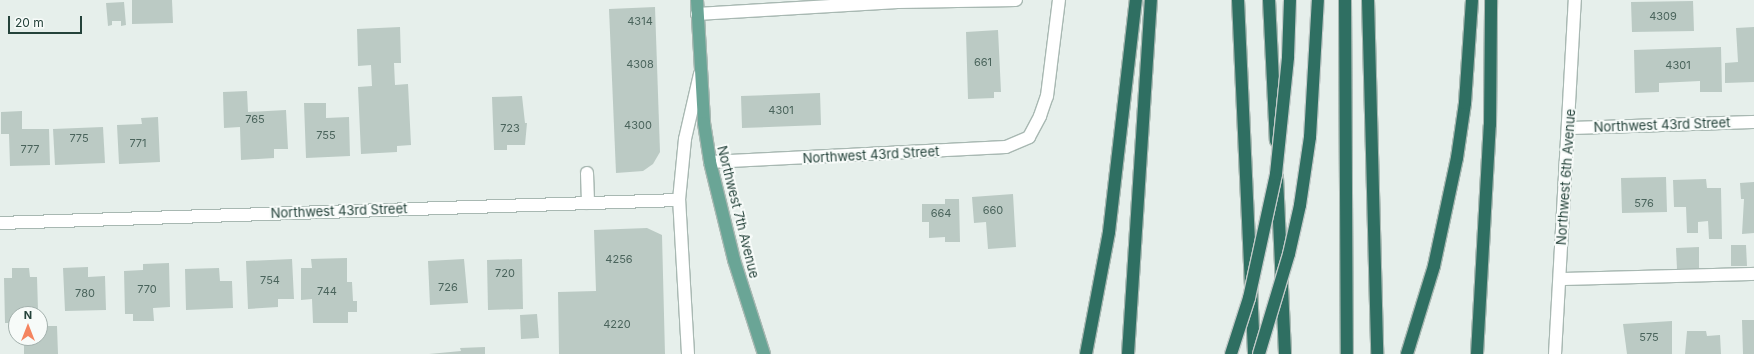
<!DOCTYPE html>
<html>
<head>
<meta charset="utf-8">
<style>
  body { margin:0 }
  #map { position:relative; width:1754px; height:354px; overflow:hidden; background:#e6efeb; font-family:Inter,sans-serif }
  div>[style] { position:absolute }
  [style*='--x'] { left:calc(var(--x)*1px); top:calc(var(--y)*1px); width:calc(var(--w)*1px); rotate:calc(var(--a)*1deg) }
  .building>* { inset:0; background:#bbcac4 }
  .roads { filter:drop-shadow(1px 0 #a8b8b2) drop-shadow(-1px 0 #a8b8b2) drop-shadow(0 1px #a8b8b2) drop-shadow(0 -1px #a8b8b2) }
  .minor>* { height:12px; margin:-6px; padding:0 6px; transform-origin:6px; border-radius:6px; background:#fff }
  .major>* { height:12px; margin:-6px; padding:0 6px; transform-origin:6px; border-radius:6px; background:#6aa596 }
  .highway>* { height:12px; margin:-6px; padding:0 6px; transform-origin:6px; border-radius:6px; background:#2f6f62 }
  .bridges { filter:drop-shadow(1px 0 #c2cac8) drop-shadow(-1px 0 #c2cac8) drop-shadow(0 1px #c2cac8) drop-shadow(0 -1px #c2cac8) }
  .highway-bridge>* { height:12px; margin:-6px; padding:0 6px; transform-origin:6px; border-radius:6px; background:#2f6f62 }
  span { translate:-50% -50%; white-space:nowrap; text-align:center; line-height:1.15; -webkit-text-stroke:4px #f7fbf9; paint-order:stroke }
  .number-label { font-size:11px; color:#4a645c }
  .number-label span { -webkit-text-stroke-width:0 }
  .street-label { font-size:13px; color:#24423a }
  .north { position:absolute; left:8px; top:306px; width:40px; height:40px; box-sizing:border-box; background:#f7fbf9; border:1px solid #a3b1ad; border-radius:50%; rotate:0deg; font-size:11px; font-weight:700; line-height:16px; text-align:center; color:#24423a }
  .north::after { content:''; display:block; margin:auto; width:14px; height:18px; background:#f4845f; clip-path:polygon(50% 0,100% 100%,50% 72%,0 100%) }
  .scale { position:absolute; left:8px; top:16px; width:74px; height:18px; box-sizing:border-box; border:2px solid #24423a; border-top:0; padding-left:5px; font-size:12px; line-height:14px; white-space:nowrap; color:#24423a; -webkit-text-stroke:3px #f7fbf9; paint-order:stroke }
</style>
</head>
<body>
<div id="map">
  <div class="building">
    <i style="clip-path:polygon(132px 0,172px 0,173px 23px,132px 24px)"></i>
    <i style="clip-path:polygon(1693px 1px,1694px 31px,1632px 32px,1631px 2px)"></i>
    <i style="clip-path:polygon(124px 2px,126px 25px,121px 26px,121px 21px,112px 21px,112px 25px,108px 26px,106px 3px)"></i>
    <i style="clip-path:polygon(655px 7px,660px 152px,653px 164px,643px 171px,616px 173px,609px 9px)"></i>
    <i style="clip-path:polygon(400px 27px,401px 63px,394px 63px,395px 85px,408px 84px,411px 145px,397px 146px,397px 152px,361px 154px,358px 87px,372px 86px,371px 65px,358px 66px,357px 29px)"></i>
    <i style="clip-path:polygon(1754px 27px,1754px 82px,1725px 83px,1725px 63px,1738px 62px,1736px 28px)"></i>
    <i style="clip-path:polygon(998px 30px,1001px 92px,994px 92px,994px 98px,968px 99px,966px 32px)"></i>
    <i style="clip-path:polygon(1721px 47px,1722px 92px,1700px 92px,1700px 81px,1659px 83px,1659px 92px,1635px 93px,1634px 50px)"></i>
    <i style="clip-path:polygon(247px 91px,248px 112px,286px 110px,288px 149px,274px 149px,274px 158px,241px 160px,240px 127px,224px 128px,223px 92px)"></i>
    <i style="clip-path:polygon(820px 93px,821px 125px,742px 128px,741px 96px)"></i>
    <i style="clip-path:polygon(522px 96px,525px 123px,527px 123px,525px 145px,507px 145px,507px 150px,494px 150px,492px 97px)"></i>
    <i style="clip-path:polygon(304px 103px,326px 103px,326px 118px,349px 117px,350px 156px,306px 158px)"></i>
    <i style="clip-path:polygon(22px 111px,22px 129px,49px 129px,50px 165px,10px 166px,9px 134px,1px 134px,1px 112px)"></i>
    <i style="clip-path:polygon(158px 117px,160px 162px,119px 164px,117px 125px,142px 124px,141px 118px)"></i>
    <i style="clip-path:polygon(103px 127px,105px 163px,55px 165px,53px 129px)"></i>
    <i style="clip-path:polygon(1666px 177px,1667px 212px,1622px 213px,1621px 178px)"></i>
    <i style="clip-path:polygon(1706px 179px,1707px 188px,1721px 188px,1722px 239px,1709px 239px,1708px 221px,1698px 222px,1698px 233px,1687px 233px,1686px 207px,1674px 207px,1673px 180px)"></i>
    <i style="clip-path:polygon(1754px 182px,1754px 233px,1742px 234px,1744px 199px,1741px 199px,1740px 183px)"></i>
    <i style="clip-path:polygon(1013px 194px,1016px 247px,988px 249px,986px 222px,974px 223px,972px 197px)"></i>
    <i style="clip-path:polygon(945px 199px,959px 199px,960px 242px,945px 242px,945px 237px,929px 238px,929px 222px,922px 222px,922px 204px,945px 204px)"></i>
    <i style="clip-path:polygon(647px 228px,662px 235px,665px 354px,559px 354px,558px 292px,596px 291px,594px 230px)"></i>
    <i style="clip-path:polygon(1731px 245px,1746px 245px,1747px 266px,1731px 266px)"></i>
    <i style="clip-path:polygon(1699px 247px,1699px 268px,1677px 269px,1676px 248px)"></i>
    <i style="clip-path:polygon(347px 258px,347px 282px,352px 282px,353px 301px,357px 301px,357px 312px,348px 312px,348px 323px,313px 323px,312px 299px,301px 300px,301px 268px,312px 268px,311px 259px)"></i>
    <i style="clip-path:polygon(292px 259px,294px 299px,278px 299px,278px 307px,248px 309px,246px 261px)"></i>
    <i style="clip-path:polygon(464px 259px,468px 303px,430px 305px,428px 261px)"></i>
    <i style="clip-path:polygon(522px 259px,523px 309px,488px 310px,487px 260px)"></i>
    <i style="clip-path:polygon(169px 263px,170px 307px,153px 308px,154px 321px,133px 321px,133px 314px,125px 314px,124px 271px,143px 270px,143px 264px)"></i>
    <i style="clip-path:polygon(88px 267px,88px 277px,105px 276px,106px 310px,65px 311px,63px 268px)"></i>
    <i style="clip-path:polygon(12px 268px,29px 268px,30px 277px,37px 277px,38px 310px,25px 310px,25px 314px,16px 314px,16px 323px,5px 323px,4px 278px,12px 278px)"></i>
    <i style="clip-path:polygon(219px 268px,220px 281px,232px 281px,233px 308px,186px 310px,185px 269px)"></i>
    <i style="clip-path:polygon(537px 314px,539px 338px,521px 339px,520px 315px)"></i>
    <i style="clip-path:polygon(1742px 320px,1754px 320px,1754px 354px,1743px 354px)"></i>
    <i style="clip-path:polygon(1672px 321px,1672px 354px,1627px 354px,1623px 324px)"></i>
    <i style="clip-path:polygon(40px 326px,57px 326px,58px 354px,24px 354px,24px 338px,40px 338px)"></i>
    <i style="clip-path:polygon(1687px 331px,1706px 331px,1707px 336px,1720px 335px,1721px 354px,1685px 354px)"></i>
    <i style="clip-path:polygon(485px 347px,485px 354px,429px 354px,461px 351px,460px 348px)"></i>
  </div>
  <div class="roads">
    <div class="minor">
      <i style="--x:697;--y:14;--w:201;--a:-3.4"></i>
      <i style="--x:898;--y:2;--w:118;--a:-1"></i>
      <i style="--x:1570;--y:128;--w:184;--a:-1.9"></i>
      <i style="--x:710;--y:162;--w:296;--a:-2.9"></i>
      <i style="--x:1006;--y:147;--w:25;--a:-23"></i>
      <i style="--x:1029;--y:137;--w:24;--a:-62"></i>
      <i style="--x:1040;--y:116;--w:21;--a:-71"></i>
      <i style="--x:1047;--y:96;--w:97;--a:-82.9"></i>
      <i style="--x:587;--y:173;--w:30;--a:88"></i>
      <i style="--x:0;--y:223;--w:679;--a:-1.94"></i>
      <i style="--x:1560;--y:279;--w:194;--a:-1.5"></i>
      <i style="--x:688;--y:354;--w:154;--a:-93.3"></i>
      <i style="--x:679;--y:200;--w:61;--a:-84.4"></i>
      <i style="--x:685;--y:139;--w:67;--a:-77"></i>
      <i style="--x:1555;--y:354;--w:355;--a:-86.8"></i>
    </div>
    <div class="major">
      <i style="--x:697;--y:0;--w:123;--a:86.7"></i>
      <i style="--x:704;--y:123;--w:39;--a:81"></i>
      <i style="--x:710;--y:162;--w:101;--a:76.2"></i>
      <i style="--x:734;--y:260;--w:99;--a:72.3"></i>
    </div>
    <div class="highway">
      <i style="--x:1238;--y:0;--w:354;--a:87.4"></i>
      <i style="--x:1269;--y:0;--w:141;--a:87.2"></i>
      <i style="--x:1345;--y:0;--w:354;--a:89.7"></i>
      <i style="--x:1368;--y:0;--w:354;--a:88.5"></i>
      <i style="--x:1277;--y:177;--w:177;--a:87.4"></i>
      <i style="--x:1086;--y:354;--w:124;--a:-79.3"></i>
      <i style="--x:1109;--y:232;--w:234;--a:-83.4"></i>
      <i style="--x:1128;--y:354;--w:355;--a:-86.3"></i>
      <i style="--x:1407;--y:354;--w:92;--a:-72.9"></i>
      <i style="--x:1434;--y:266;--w:110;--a:-78"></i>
      <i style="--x:1457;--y:158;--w:56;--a:-81.7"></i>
      <i style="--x:1465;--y:103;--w:103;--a:-86.1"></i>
      <i style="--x:1477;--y:354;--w:229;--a:-86.8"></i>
      <i style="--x:1490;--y:125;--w:125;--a:-89.5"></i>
    </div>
  </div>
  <div class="bridges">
    <div class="highway-bridge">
      <i style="--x:1231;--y:354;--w:59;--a:-72.2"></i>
      <i style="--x:1249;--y:298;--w:127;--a:-77.7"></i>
      <i style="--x:1276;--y:174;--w:118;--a:-84.1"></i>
      <i style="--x:1288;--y:57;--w:57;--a:-88"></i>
      <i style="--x:1259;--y:354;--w:104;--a:-73.3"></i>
      <i style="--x:1289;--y:254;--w:50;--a:-77.3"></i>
      <i style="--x:1300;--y:205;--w:69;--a:-81.6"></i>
      <i style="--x:1310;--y:137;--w:137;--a:-86.7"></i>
    </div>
  </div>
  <div class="number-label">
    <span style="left:1663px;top:16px">4309</span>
    <span style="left:640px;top:21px">4314</span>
    <span style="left:983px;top:62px">661</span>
    <span style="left:640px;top:64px">4308</span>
    <span style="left:1678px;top:65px">4301</span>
    <span style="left:781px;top:110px">4301</span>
    <span style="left:255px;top:119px">765</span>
    <span style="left:638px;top:125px">4300</span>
    <span style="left:510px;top:128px">723</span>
    <span style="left:326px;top:135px">755</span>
    <span style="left:79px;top:138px">775</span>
    <span style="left:138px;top:143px">771</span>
    <span style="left:30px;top:149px">777</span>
    <span style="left:1644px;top:203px">576</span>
    <span style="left:993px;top:210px">660</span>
    <span style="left:941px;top:213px">664</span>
    <span style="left:619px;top:259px">4256</span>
    <span style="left:505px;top:273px">720</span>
    <span style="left:270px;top:280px">754</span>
    <span style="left:448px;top:287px">726</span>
    <span style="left:147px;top:289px">770</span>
    <span style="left:327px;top:291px">744</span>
    <span style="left:85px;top:293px">780</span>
    <span style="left:617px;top:324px">4220</span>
    <span style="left:1649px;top:337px">575</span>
  </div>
  <div class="street-label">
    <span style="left:1662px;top:125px;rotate:-2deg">Northwest 43rd Street</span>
    <span style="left:871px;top:155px;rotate:-3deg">Northwest 43rd Street</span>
    <span style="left:1566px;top:177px;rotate:-86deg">Northwest 6th Avenue</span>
    <span style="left:339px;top:211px;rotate:-2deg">Northwest 43rd Street</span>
    <span style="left:738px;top:212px;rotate:76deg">Northwest 7th Avenue</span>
  </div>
  <div class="north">N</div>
  <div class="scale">20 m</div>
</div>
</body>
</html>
